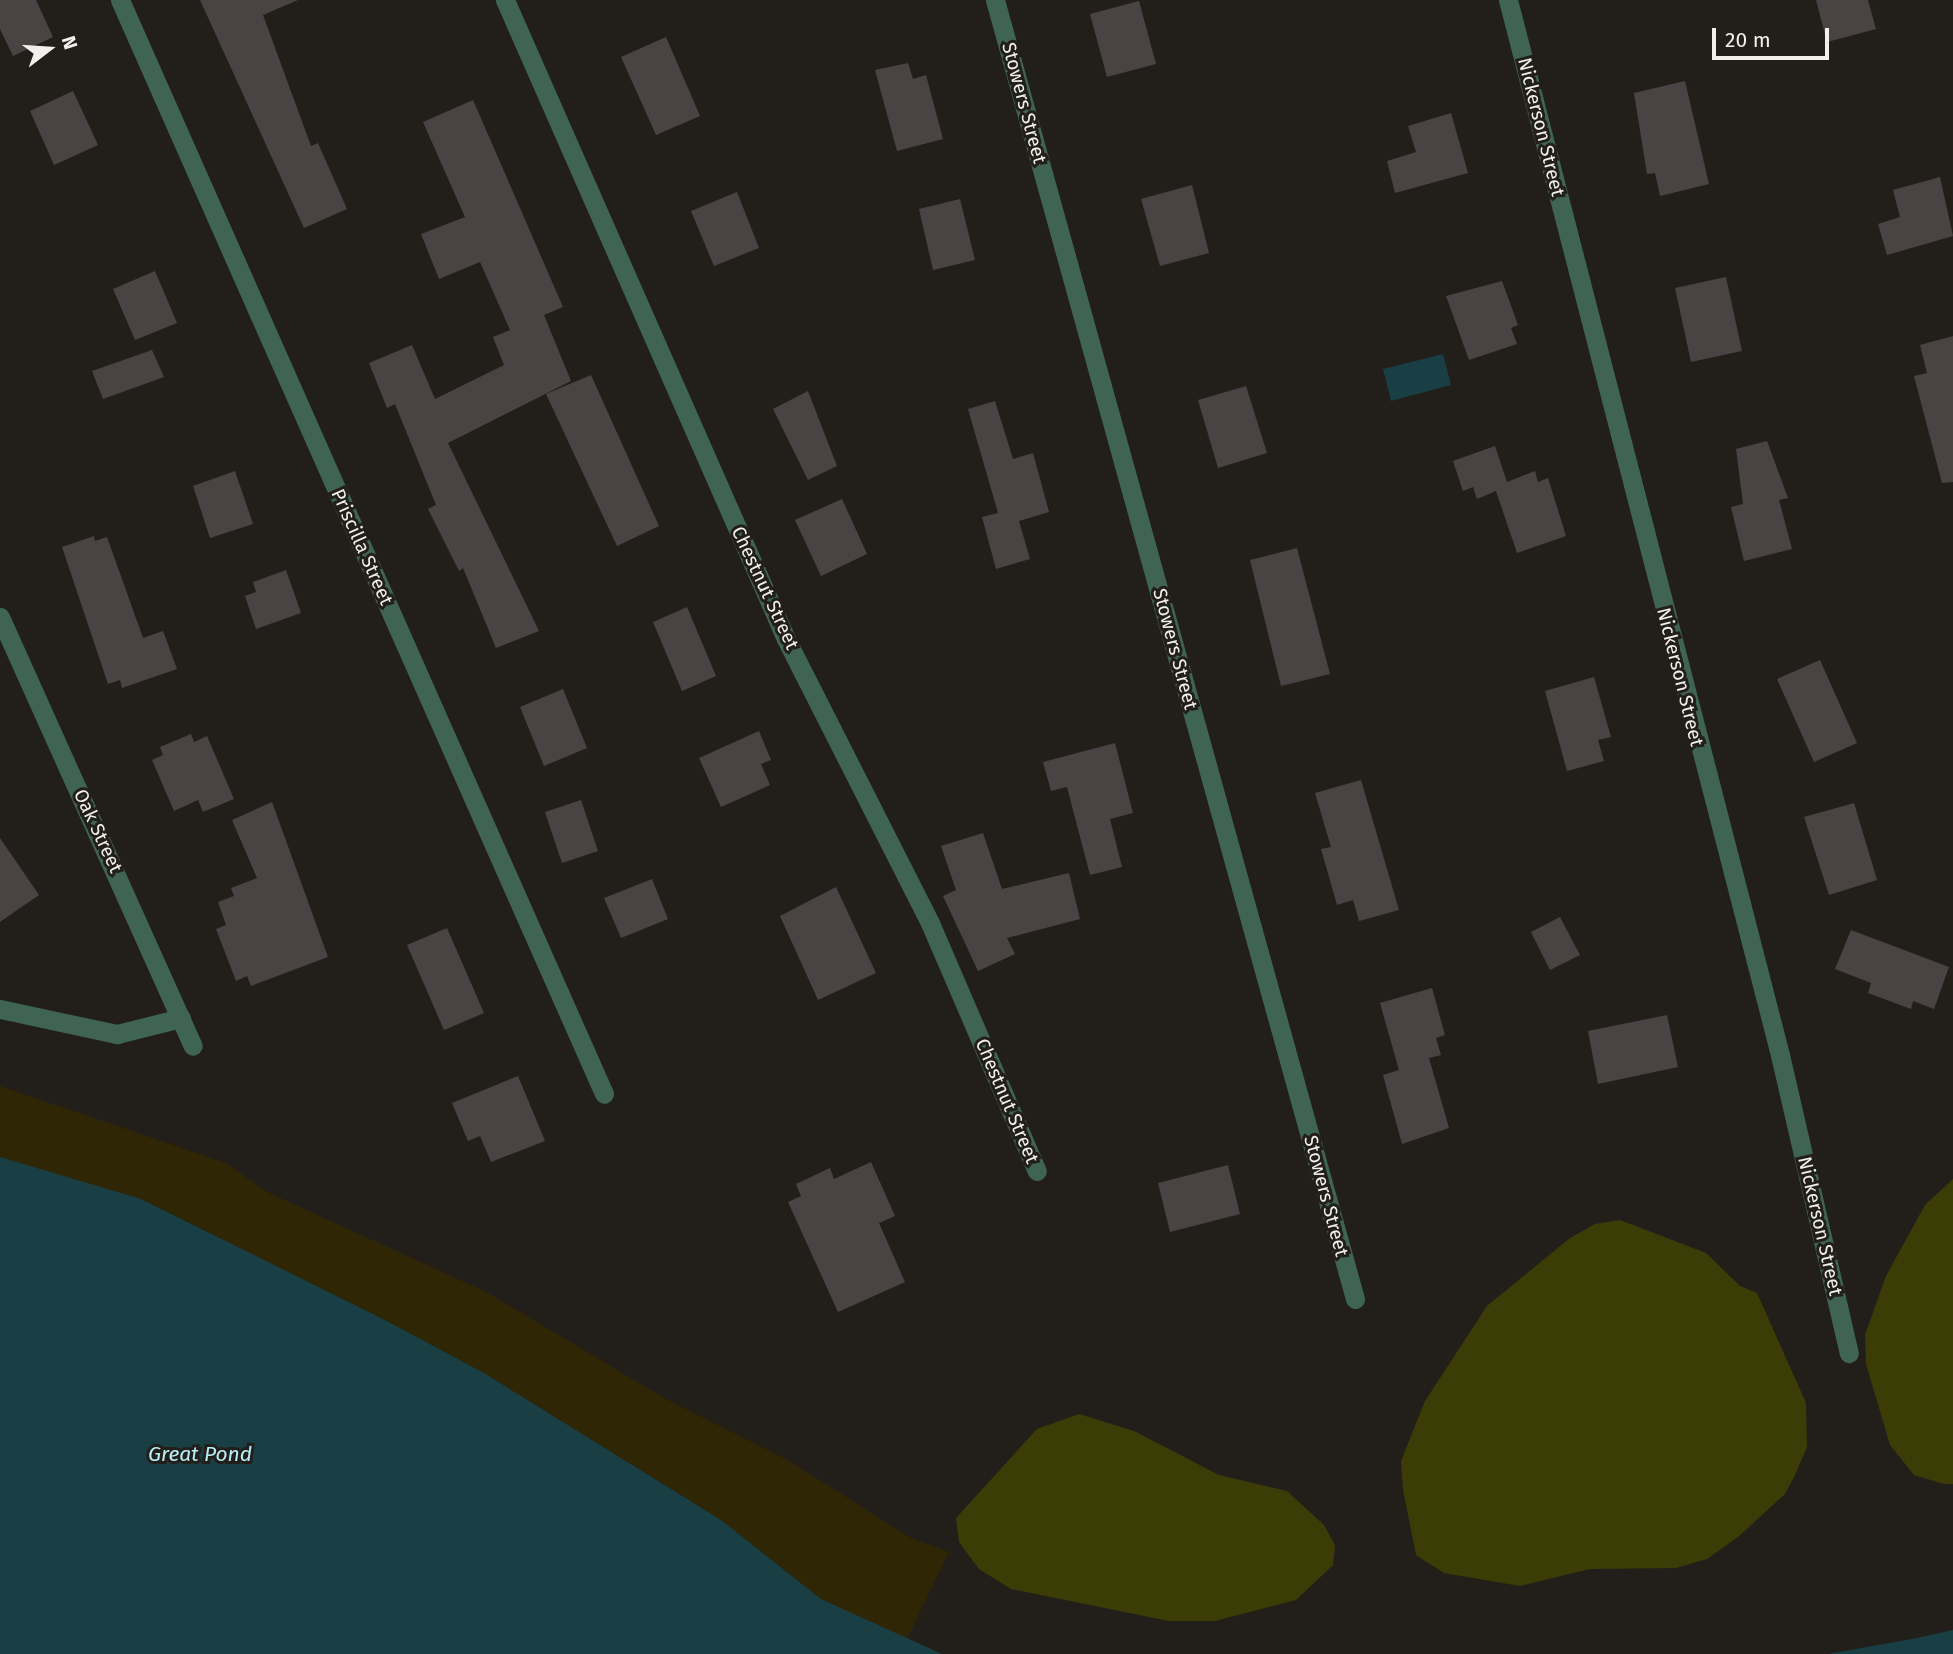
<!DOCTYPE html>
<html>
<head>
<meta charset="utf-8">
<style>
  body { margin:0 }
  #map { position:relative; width:1953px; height:1654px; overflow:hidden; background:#221f1b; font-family:"Fira Sans",sans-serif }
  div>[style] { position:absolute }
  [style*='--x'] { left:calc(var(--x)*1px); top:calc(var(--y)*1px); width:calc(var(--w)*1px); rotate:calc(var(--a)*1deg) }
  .green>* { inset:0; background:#3c3d06 }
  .sand>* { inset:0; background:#2f2605 }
  .water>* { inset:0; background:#193f45 }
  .building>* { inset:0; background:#4a4343 }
  .minor>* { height:19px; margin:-9.5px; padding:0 9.5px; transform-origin:9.5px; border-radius:9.5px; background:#3f6454 }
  span { translate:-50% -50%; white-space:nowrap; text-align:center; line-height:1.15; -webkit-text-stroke:6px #221f1b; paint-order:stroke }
  .street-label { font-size:19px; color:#f2f0ed }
  .water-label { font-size:21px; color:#b8eef7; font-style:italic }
  .north { position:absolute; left:14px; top:14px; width:70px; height:70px; -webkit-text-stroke:5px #221f1b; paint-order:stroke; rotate:73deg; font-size:19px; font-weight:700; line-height:28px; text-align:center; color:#f2f0ed }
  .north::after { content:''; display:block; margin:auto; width:24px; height:32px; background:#f2f0ed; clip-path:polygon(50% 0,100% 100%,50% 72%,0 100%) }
  .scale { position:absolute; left:1712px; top:28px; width:117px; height:32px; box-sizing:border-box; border:4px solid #f2f0ed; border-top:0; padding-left:9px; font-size:21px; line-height:24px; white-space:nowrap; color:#f2f0ed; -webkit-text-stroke:5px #221f1b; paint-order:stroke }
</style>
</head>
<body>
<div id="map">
  <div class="green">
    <i style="clip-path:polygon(1953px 1179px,1953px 1484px,1944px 1484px,1914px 1475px,1890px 1445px,1866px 1364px,1865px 1335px,1886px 1276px,1925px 1205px)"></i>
    <i style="clip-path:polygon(1620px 1220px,1706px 1253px,1740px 1286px,1757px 1293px,1806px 1403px,1807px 1447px,1794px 1477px,1785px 1494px,1738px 1537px,1707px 1559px,1676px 1568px,1590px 1569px,1520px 1586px,1444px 1573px,1416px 1555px,1403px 1490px,1401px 1461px,1425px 1401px,1487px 1306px,1570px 1238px,1595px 1224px)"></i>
    <i style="clip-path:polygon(1079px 1414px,1134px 1431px,1219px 1475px,1287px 1491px,1324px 1525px,1335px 1545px,1333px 1565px,1296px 1600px,1215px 1621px,1169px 1621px,1011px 1589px,979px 1569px,959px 1542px,956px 1518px,1037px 1429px)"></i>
  </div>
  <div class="sand">
    <i style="clip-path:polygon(0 1086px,226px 1163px,265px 1191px,486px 1292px,666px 1399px,788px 1460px,909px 1537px,949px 1552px,907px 1639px,821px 1599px,721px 1520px,484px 1373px,383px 1319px,141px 1199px,0 1157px)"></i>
  </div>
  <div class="water">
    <i style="clip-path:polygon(1443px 354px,1451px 385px,1391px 401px,1383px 369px)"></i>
    <i style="clip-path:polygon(0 1157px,141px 1199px,383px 1319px,484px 1373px,721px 1520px,821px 1599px,942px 1654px,0 1654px)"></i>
    <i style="clip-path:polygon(1953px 1630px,1953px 1654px,1828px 1654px,1917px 1638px)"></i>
  </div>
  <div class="building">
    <i style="clip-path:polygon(0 0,36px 0,53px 37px,13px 56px,0 29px)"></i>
    <i style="clip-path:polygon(200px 0,298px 0,263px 15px,311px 146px,318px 143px,347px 209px,304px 228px)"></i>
    <i style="clip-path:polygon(1816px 0,1868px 0,1876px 29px,1827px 42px)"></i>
    <i style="clip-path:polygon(1139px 1px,1156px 64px,1107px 77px,1090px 14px)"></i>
    <i style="clip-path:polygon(666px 37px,700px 116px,656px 135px,621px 57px)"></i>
    <i style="clip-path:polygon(908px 63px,913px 79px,926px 75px,943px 139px,897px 151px,875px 70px)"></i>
    <i style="clip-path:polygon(1685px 81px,1709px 184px,1660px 196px,1655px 173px,1647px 174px,1634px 93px)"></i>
    <i style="clip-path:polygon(73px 91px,98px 145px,54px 165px,30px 111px)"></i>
    <i style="clip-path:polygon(473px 100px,563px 307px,544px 315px,571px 381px,448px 443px,539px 631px,496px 648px,463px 568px,459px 571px,428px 509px,436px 505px,395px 404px,387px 408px,369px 363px,412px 345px,435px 399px,504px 365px,493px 337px,510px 330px,480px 262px,439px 279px,421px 234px,465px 217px,423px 122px)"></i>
    <i style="clip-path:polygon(1451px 113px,1468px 173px,1395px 193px,1387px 161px,1416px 152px,1408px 126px)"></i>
    <i style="clip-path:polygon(1940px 177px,1953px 236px,1887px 255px,1878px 224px,1900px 217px,1893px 190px)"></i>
    <i style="clip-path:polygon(1192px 185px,1209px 253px,1160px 266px,1141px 199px)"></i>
    <i style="clip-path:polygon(737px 192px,759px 248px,714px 266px,691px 211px)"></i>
    <i style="clip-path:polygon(960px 199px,975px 260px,933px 270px,919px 209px)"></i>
    <i style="clip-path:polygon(155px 271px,177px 323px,135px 340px,113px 289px)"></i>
    <i style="clip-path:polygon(1726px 277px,1742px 351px,1691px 362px,1675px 288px)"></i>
    <i style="clip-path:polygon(1502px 281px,1518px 325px,1511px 328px,1517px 344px,1469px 360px,1446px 296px)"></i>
    <i style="clip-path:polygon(1953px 336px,1953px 482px,1942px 483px,1914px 376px,1927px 373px,1920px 345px)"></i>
    <i style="clip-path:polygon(152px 350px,164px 377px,103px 399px,92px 371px)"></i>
    <i style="clip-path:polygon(591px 375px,659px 526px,617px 546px,546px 394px)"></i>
    <i style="clip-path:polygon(1246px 386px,1267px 453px,1218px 468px,1198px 400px)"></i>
    <i style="clip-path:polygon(808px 391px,837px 466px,808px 480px,773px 409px)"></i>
    <i style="clip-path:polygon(995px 401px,1013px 459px,1033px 453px,1049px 512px,1019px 521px,1030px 559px,996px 569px,982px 517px,998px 513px,968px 409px)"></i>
    <i style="clip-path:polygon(1767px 441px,1788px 498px,1779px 500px,1792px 549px,1744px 561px,1731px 507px,1743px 504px,1736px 449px)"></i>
    <i style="clip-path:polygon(1495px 446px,1507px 482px,1535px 471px,1538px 482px,1548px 478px,1566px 536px,1517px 553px,1496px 491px,1477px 499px,1473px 487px,1463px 491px,1453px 461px)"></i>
    <i style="clip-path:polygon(235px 471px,253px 524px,210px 538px,193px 486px)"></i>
    <i style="clip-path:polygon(842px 499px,867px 554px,821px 576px,795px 520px)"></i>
    <i style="clip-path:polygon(94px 536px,95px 541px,107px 537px,143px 638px,163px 631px,177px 669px,122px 688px,120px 680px,108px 684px,62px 547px)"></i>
    <i style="clip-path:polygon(1297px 548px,1330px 674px,1281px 686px,1250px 560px)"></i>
    <i style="clip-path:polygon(286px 570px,301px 613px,256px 629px,245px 596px,256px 592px,253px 582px)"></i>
    <i style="clip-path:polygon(687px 607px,716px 676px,682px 691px,653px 622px)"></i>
    <i style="clip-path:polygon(1820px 660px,1857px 743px,1814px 762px,1777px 679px)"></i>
    <i style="clip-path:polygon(1594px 677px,1611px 737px,1598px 740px,1604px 761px,1567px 771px,1545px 691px)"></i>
    <i style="clip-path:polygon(563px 689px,587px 748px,544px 766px,520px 707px)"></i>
    <i style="clip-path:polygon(759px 731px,771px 760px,761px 764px,770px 785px,721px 807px,699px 758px)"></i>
    <i style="clip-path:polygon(191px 734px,194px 742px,207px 736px,234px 799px,203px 812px,198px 800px,174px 811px,152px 760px,163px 755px,160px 747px)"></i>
    <i style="clip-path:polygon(1115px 743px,1133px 813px,1110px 819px,1122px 867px,1090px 875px,1067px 787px,1051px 791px,1043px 762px)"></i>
    <i style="clip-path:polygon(1361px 780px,1399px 910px,1359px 921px,1353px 900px,1337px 905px,1321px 849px,1331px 847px,1315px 793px)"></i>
    <i style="clip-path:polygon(581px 800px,598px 851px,562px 863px,545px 812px)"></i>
    <i style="clip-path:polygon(272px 802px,328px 957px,251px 986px,247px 976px,236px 981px,216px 929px,226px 925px,218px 902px,234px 896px,231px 888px,257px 878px,232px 820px)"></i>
    <i style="clip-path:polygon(1854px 803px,1877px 880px,1829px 895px,1804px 817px)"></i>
    <i style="clip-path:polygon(983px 833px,1002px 889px,1069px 873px,1080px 919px,1007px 938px,1015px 954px,978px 971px,943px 896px,956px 890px,941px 846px)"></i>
    <i style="clip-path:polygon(0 838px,39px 895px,0 922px)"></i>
    <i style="clip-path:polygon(652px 879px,668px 919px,621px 938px,604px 898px)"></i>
    <i style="clip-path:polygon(836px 887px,876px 973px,818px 1000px,780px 916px)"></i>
    <i style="clip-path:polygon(1560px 917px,1580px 955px,1550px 970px,1531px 932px)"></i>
    <i style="clip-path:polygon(447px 928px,484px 1013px,444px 1030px,407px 945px)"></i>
    <i style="clip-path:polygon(1851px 930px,1949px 967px,1934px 1009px,1913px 1001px,1911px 1009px,1868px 993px,1871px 983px,1835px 969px)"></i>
    <i style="clip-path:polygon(1432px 988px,1445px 1035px,1436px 1038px,1441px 1055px,1429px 1058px,1449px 1128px,1402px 1144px,1383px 1075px,1399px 1070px,1380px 1003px)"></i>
    <i style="clip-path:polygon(1667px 1015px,1678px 1067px,1598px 1084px,1588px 1031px)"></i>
    <i style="clip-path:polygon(518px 1076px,545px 1141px,491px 1162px,480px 1136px,468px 1141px,452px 1103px)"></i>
    <i style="clip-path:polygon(871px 1162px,895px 1216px,879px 1223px,905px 1282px,838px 1312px,788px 1202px,801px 1196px,796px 1184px,830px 1168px,834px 1179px)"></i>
    <i style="clip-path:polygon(1228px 1165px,1240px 1214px,1170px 1232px,1158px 1183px)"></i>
  </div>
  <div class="minor">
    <i style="--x:120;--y:0;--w:1196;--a:66.13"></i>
    <i style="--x:505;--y:0;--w:698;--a:66.26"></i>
    <i style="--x:786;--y:639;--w:318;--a:63.1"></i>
    <i style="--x:930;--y:923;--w:270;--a:66.7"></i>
    <i style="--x:995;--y:0;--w:1348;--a:74.51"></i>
    <i style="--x:1508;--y:0;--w:1089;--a:75.54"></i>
    <i style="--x:1780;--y:1055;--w:306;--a:77"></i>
    <i style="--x:0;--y:617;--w:470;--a:65.8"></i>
    <i style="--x:0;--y:1009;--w:120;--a:12.1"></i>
    <i style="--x:117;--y:1034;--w:66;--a:-14"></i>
  </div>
  <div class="street-label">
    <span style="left:1024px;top:103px;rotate:75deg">Stowers Street</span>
    <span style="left:1541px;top:127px;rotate:76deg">Nickerson Street</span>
    <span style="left:362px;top:547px;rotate:66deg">Priscilla Street</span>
    <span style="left:765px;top:588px;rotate:65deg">Chestnut Street</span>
    <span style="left:1175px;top:649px;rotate:75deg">Stowers Street</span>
    <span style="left:1680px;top:677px;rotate:76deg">Nickerson Street</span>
    <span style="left:98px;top:831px;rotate:65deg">Oak Street</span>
    <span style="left:1007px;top:1101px;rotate:67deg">Chestnut Street</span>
    <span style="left:1326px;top:1196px;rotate:75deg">Stowers Street</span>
    <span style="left:1820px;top:1226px;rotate:77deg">Nickerson Street</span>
  </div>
  <div class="water-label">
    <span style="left:200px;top:1454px">Great Pond</span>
  </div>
  <div class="north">N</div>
  <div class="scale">20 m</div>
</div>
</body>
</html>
